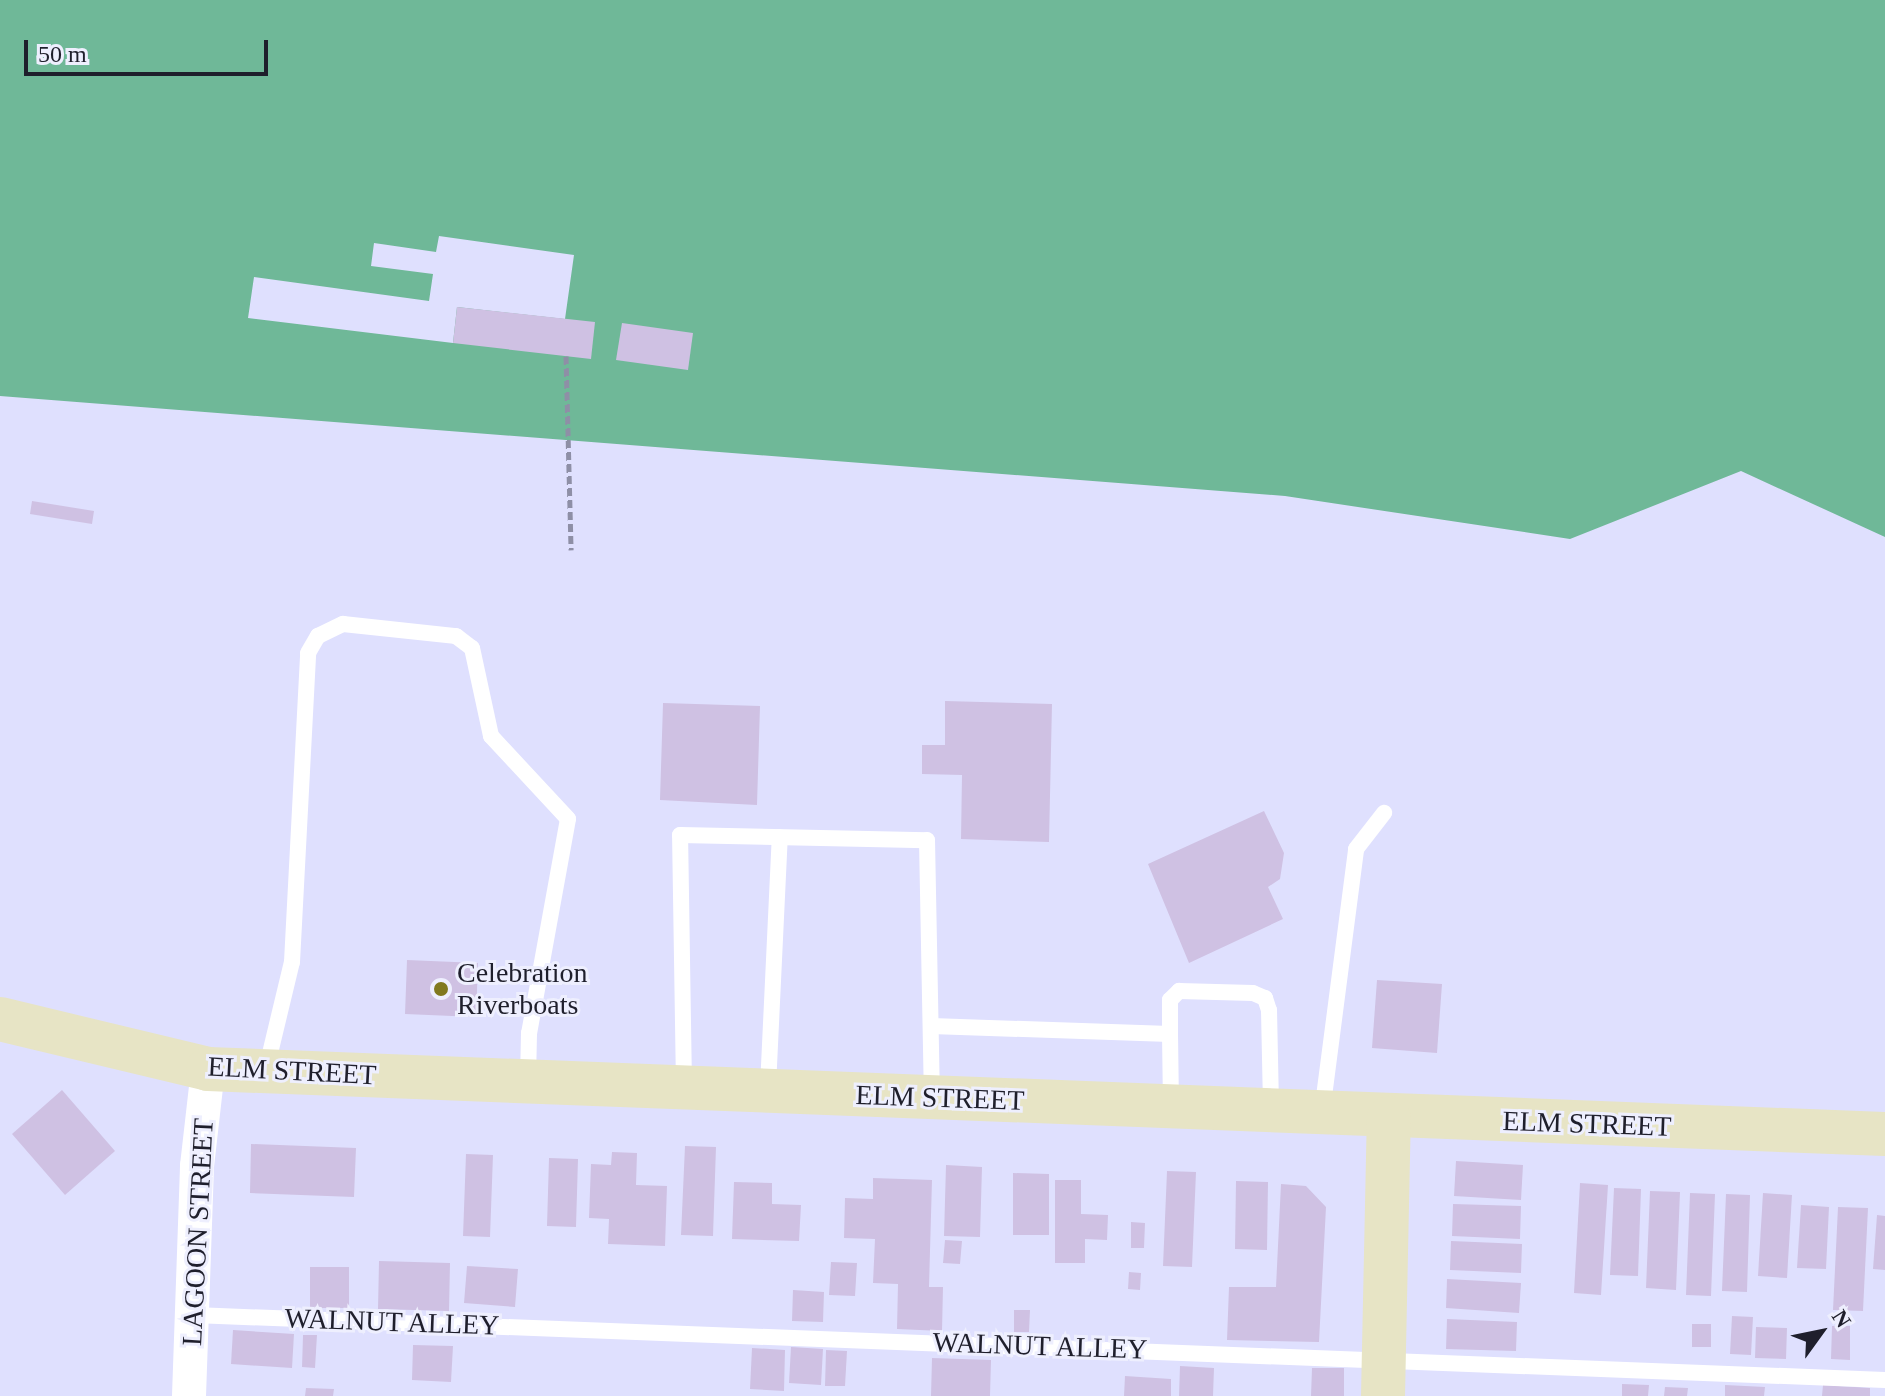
<!DOCTYPE html>
<html>
<head>
<meta charset="utf-8">
<style>
  body { margin:0 }
  #map { position:relative; width:1885px; height:1396px; overflow:hidden; background:#dfe0fe; font-family:"Times New Roman",serif }
  div>[style] { position:absolute }
  [style*='--x'] { left:calc(var(--x)*1px); top:calc(var(--y)*1px); width:calc(var(--w)*1px); rotate:calc(var(--a)*1deg) }
  .water>* { inset:0; background:#6fb898 }
  .pier>* { inset:0; background:#dfe0fe }
  .building>* { inset:0; background:#cfc1e3 }
  .path>* { height:5px; margin-top:-2.5px; transform-origin:0; background:repeating-linear-gradient(90deg,#8e8fa6 0 8px,transparent 0 12px) }
  .lane>* { height:16px; margin:-8px; padding:0 8px; transform-origin:8px; border-radius:8px; background:#fff }
  .street>* { height:34px; margin:-17px; padding:0 17px; transform-origin:17px; border-radius:17px; background:#fff }
  .secondary>* { height:44px; margin:-22px; padding:0 22px; transform-origin:22px; border-radius:22px; background:#e7e4c5 }
  .dots>* { width:22px; height:22px; translate:-50% -50%; box-sizing:border-box; border:4px solid #eeeffe; border-radius:50% }
  span { translate:-50% -50%; white-space:nowrap; text-align:center; line-height:1.15; -webkit-text-stroke:6px #eeeffe; paint-order:stroke }
  .poi-label { font-size:28px; color:#1f1f2c }
  .left { translate:0 -50%; text-align:left }
  .street-label { font-size:28px; color:#1f1f2c }
  .north { position:absolute; left:1781px; top:1292px; width:80px; height:80px; -webkit-text-stroke:6px #eeeffe; paint-order:stroke; rotate:57deg; font-size:22px; font-weight:700; line-height:32px; text-align:center; color:#1f1f2c }
  .north::after { content:''; display:block; margin:auto; width:28px; height:36px; background:#1f1f2c; clip-path:polygon(50% 0,100% 100%,50% 72%,0 100%) }
  .scale { position:absolute; left:24px; top:40px; width:244px; height:36px; box-sizing:border-box; border:4px solid #1f1f2c; border-top:0; padding-left:10px; font-size:24px; line-height:28px; white-space:nowrap; color:#1f1f2c; -webkit-text-stroke:6px #eeeffe; paint-order:stroke }
</style>
</head>
<body>
<div id="map">
  <div class="water">
    <i style="clip-path:polygon(0 0,1885px 0,1885px 537px,1741px 471px,1570px 539px,1285px 496px,0 396px)"></i>
  </div>
  <div class="pier">
    <i style="clip-path:polygon(439px 236px,574px 255px,565px 319px,457px 307px,453px 343px,248px 318px,254px 277px,429px 301px,433px 274px,371px 266px,374px 243px,436px 252px)"></i>
  </div>
  <div class="building">
    <i style="clip-path:polygon(457px 307px,595px 322px,591px 359px,453px 343px)"></i>
    <i style="clip-path:polygon(622px 323px,693px 333px,688px 370px,616px 360px)"></i>
    <i style="clip-path:polygon(32px 501px,94px 511px,92px 524px,30px 514px)"></i>
    <i style="clip-path:polygon(945px 701px,1052px 704px,1049px 842px,961px 839px,962px 775px,922px 774px,922px 745px,945px 745px)"></i>
    <i style="clip-path:polygon(663px 703px,760px 706px,757px 805px,660px 800px)"></i>
    <i style="clip-path:polygon(1264px 811px,1284px 853px,1280px 879px,1268px 887px,1283px 919px,1189px 963px,1148px 864px)"></i>
    <i style="clip-path:polygon(407px 960px,478px 963px,476px 1017px,405px 1014px)"></i>
    <i style="clip-path:polygon(1377px 980px,1442px 984px,1437px 1053px,1372px 1048px)"></i>
    <i style="clip-path:polygon(62px 1090px,115px 1151px,65px 1195px,12px 1134px)"></i>
    <i style="clip-path:polygon(251px 1144px,356px 1148px,354px 1197px,250px 1193px)"></i>
    <i style="clip-path:polygon(685px 1146px,716px 1147px,713px 1236px,681px 1235px)"></i>
    <i style="clip-path:polygon(612px 1152px,637px 1153px,636px 1185px,667px 1186px,665px 1246px,608px 1244px,609px 1219px,589px 1218px,591px 1164px,611px 1165px)"></i>
    <i style="clip-path:polygon(466px 1154px,493px 1155px,490px 1237px,463px 1236px)"></i>
    <i style="clip-path:polygon(549px 1158px,578px 1159px,576px 1227px,547px 1226px)"></i>
    <i style="clip-path:polygon(1456px 1161px,1523px 1165px,1521px 1200px,1454px 1196px)"></i>
    <i style="clip-path:polygon(946px 1165px,982px 1167px,980px 1237px,944px 1236px)"></i>
    <i style="clip-path:polygon(1167px 1171px,1196px 1172px,1192px 1267px,1163px 1266px)"></i>
    <i style="clip-path:polygon(1013px 1173px,1049px 1174px,1049px 1235px,1013px 1235px)"></i>
    <i style="clip-path:polygon(873px 1178px,932px 1180px,929px 1287px,943px 1287px,942px 1331px,897px 1329px,898px 1284px,873px 1283px,875px 1239px,844px 1238px,845px 1198px,873px 1199px)"></i>
    <i style="clip-path:polygon(1055px 1180px,1081px 1180px,1081px 1214px,1108px 1215px,1107px 1240px,1085px 1239px,1085px 1263px,1055px 1263px)"></i>
    <i style="clip-path:polygon(1236px 1181px,1268px 1182px,1267px 1250px,1235px 1249px)"></i>
    <i style="clip-path:polygon(734px 1182px,772px 1183px,772px 1204px,801px 1205px,799px 1241px,732px 1239px)"></i>
    <i style="clip-path:polygon(1580px 1183px,1608px 1185px,1601px 1295px,1574px 1293px)"></i>
    <i style="clip-path:polygon(1281px 1184px,1306px 1186px,1326px 1207px,1319px 1342px,1227px 1340px,1229px 1287px,1276px 1287px)"></i>
    <i style="clip-path:polygon(1614px 1188px,1641px 1189px,1638px 1276px,1610px 1275px)"></i>
    <i style="clip-path:polygon(1650px 1191px,1680px 1192px,1676px 1290px,1646px 1288px)"></i>
    <i style="clip-path:polygon(1690px 1193px,1715px 1194px,1711px 1296px,1686px 1295px)"></i>
    <i style="clip-path:polygon(1763px 1193px,1792px 1195px,1787px 1278px,1758px 1276px)"></i>
    <i style="clip-path:polygon(1726px 1194px,1750px 1195px,1747px 1292px,1722px 1291px)"></i>
    <i style="clip-path:polygon(1453px 1204px,1521px 1206px,1520px 1239px,1452px 1236px)"></i>
    <i style="clip-path:polygon(1801px 1205px,1829px 1207px,1826px 1269px,1797px 1268px)"></i>
    <i style="clip-path:polygon(1838px 1207px,1868px 1208px,1863px 1311px,1833px 1310px)"></i>
    <i style="clip-path:polygon(1877px 1215px,1885px 1216px,1885px 1270px,1873px 1269px)"></i>
    <i style="clip-path:polygon(1131px 1222px,1145px 1223px,1144px 1248px,1131px 1248px)"></i>
    <i style="clip-path:polygon(945px 1240px,962px 1241px,960px 1264px,943px 1263px)"></i>
    <i style="clip-path:polygon(1451px 1241px,1522px 1244px,1521px 1273px,1450px 1270px)"></i>
    <i style="clip-path:polygon(379px 1261px,450px 1263px,449px 1311px,378px 1309px)"></i>
    <i style="clip-path:polygon(831px 1262px,857px 1263px,855px 1296px,829px 1295px)"></i>
    <i style="clip-path:polygon(467px 1266px,518px 1269px,515px 1307px,464px 1303px)"></i>
    <i style="clip-path:polygon(310px 1267px,349px 1267px,349px 1308px,310px 1308px)"></i>
    <i style="clip-path:polygon(1129px 1272px,1141px 1273px,1140px 1290px,1128px 1289px)"></i>
    <i style="clip-path:polygon(1447px 1279px,1521px 1283px,1519px 1313px,1446px 1308px)"></i>
    <i style="clip-path:polygon(793px 1290px,824px 1292px,823px 1322px,792px 1321px)"></i>
    <i style="clip-path:polygon(1014px 1310px,1030px 1310px,1029px 1332px,1014px 1332px)"></i>
    <i style="clip-path:polygon(1732px 1316px,1753px 1317px,1751px 1355px,1730px 1354px)"></i>
    <i style="clip-path:polygon(1447px 1319px,1517px 1322px,1516px 1351px,1446px 1349px)"></i>
    <i style="clip-path:polygon(1692px 1324px,1711px 1324px,1711px 1347px,1692px 1347px)"></i>
    <i style="clip-path:polygon(1832px 1326px,1850px 1326px,1850px 1360px,1831px 1359px)"></i>
    <i style="clip-path:polygon(1756px 1327px,1787px 1328px,1786px 1359px,1755px 1358px)"></i>
    <i style="clip-path:polygon(233px 1330px,294px 1334px,292px 1368px,231px 1364px)"></i>
    <i style="clip-path:polygon(303px 1335px,317px 1335px,315px 1368px,302px 1367px)"></i>
    <i style="clip-path:polygon(413px 1345px,453px 1346px,451px 1382px,412px 1380px)"></i>
    <i style="clip-path:polygon(791px 1347px,823px 1349px,821px 1385px,789px 1383px)"></i>
    <i style="clip-path:polygon(752px 1348px,785px 1350px,784px 1391px,750px 1389px)"></i>
    <i style="clip-path:polygon(826px 1350px,847px 1351px,845px 1386px,825px 1386px)"></i>
    <i style="clip-path:polygon(932px 1358px,991px 1360px,990px 1396px,931px 1396px)"></i>
    <i style="clip-path:polygon(1180px 1366px,1214px 1368px,1213px 1396px,1179px 1396px)"></i>
    <i style="clip-path:polygon(1312px 1368px,1344px 1368px,1344px 1396px,1311px 1396px)"></i>
    <i style="clip-path:polygon(1125px 1376px,1171px 1379px,1171px 1396px,1124px 1396px)"></i>
    <i style="clip-path:polygon(1622px 1384px,1649px 1385px,1648px 1396px,1622px 1396px)"></i>
    <i style="clip-path:polygon(1725px 1385px,1765px 1387px,1764px 1396px,1725px 1396px)"></i>
    <i style="clip-path:polygon(1823px 1385px,1870px 1388px,1870px 1396px,1822px 1396px)"></i>
    <i style="clip-path:polygon(1665px 1387px,1688px 1388px,1687px 1396px,1664px 1396px)"></i>
    <i style="clip-path:polygon(306px 1388px,334px 1389px,333px 1396px,305px 1396px)"></i>
  </div>
  <div class="path">
    <i style="--x:566;--y:356;--w:194;--a:88.5"></i>
  </div>
  <div class="lane">
    <i style="--x:931;--y:1026;--w:239;--a:1.9"></i>
    <i style="--x:1170;--y:1034;--w:34;--a:-90"></i>
    <i style="--x:1170;--y:1000;--w:13;--a:-45"></i>
    <i style="--x:1179;--y:991;--w:74;--a:1.5"></i>
    <i style="--x:1253;--y:993;--w:13;--a:23"></i>
    <i style="--x:1265;--y:998;--w:13;--a:72"></i>
    <i style="--x:1269;--y:1010;--w:97;--a:88.8"></i>
    <i style="--x:1170;--y:1034;--w:70;--a:89.2"></i>
    <i style="--x:266;--y:1070;--w:111;--a:-76.5"></i>
    <i style="--x:292;--y:962;--w:309;--a:-87"></i>
    <i style="--x:308;--y:653;--w:20;--a:-60"></i>
    <i style="--x:318;--y:636;--w:28;--a:-26"></i>
    <i style="--x:343;--y:624;--w:114;--a:6.1"></i>
    <i style="--x:456;--y:636;--w:20;--a:37"></i>
    <i style="--x:472;--y:648;--w:90;--a:77.8"></i>
    <i style="--x:491;--y:736;--w:113;--a:47.1"></i>
    <i style="--x:568;--y:819;--w:218;--a:100.3"></i>
    <i style="--x:529;--y:1033;--w:46;--a:91.2"></i>
    <i style="--x:684;--y:1086;--w:251;--a:-90.9"></i>
    <i style="--x:680;--y:835;--w:247;--a:1.2"></i>
    <i style="--x:927;--y:840;--w:255;--a:88.9"></i>
    <i style="--x:768;--y:1087;--w:250;--a:-87.3"></i>
    <i style="--x:1322;--y:1112;--w:265;--a:-82.6"></i>
    <i style="--x:1356;--y:849;--w:46;--a:-52.1"></i>
    <i style="--x:194;--y:1315;--w:1692;--a:2.2"></i>
  </div>
  <div class="street">
    <i style="--x:189;--y:1396;--w:230;--a:-88"></i>
    <i style="--x:197;--y:1166;--w:98;--a:-83.5"></i>
  </div>
  <div class="secondary">
    <i style="--x:0;--y:1019;--w:214;--a:13.5"></i>
    <i style="--x:208;--y:1069;--w:1678;--a:2.22"></i>
    <i style="--x:1383;--y:1396;--w:278;--a:-88.8"></i>
  </div>
  <div class="dots">
    <i style="left:441px;top:989px;background:#81791f"></i>
  </div>
  <div class="poi-label">
    <span class="left" style="left:457px;top:989px">Celebration<br>Riverboats</span>
  </div>
  <div class="street-label">
    <span style="left:292px;top:1071px;rotate:3deg">ELM STREET</span>
    <span style="left:940px;top:1098px;rotate:2deg">ELM STREET</span>
    <span style="left:1587px;top:1124px;rotate:2deg">ELM STREET</span>
    <span style="left:198px;top:1232px;rotate:-87deg">LAGOON STREET</span>
    <span style="left:392px;top:1322px;rotate:2deg">WALNUT ALLEY</span>
    <span style="left:1040px;top:1346px;rotate:2deg">WALNUT ALLEY</span>
  </div>
  <div class="north">N</div>
  <div class="scale">50 m</div>
</div>
</body>
</html>
